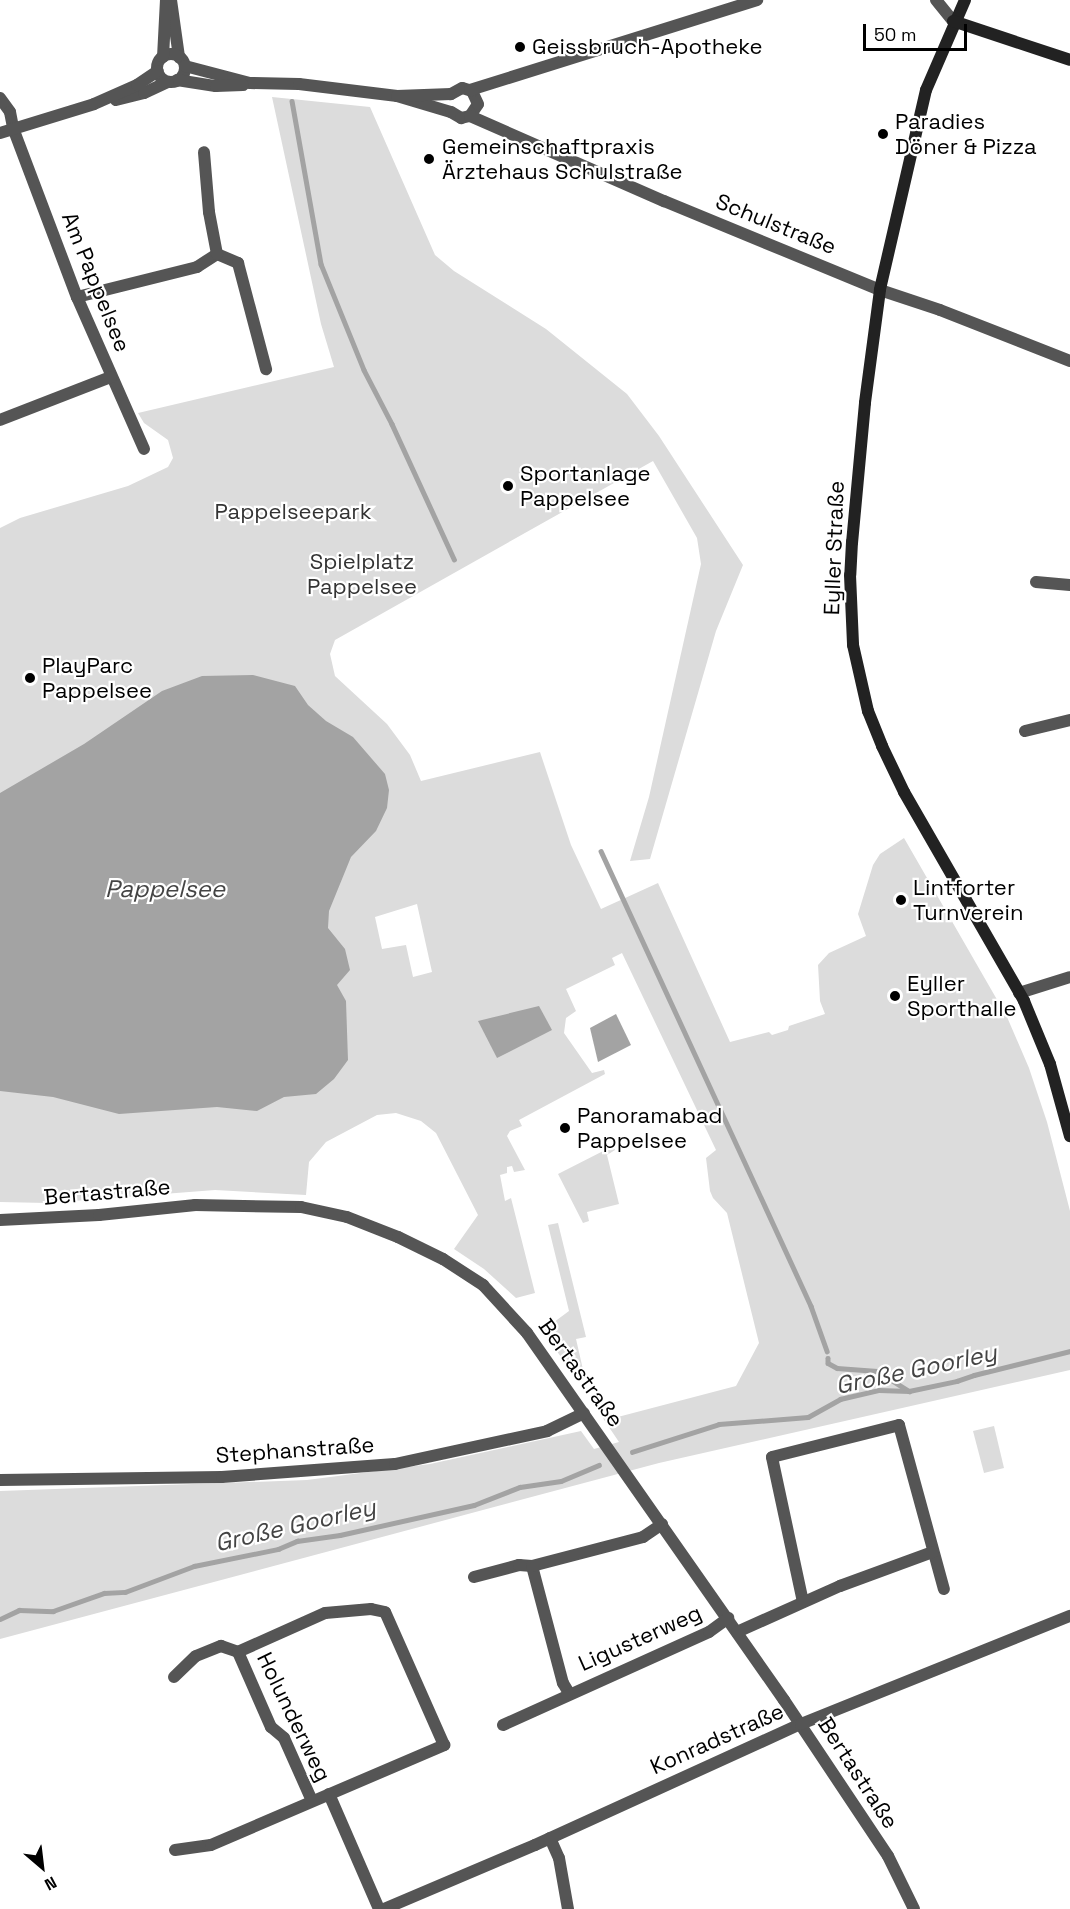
<!DOCTYPE html>
<html>
<head>
<meta charset="utf-8">
<style>
  body { margin:0 }
  #map { position:relative; width:1070px; height:1909px; overflow:hidden; background:#fff; font-family:"Space Grotesk",sans-serif }
  div>[style] { position:absolute }
  [style*='--x'] { left:calc(var(--x)*1px); top:calc(var(--y)*1px); width:calc(var(--w)*1px); rotate:calc(var(--a)*1deg) }
  .green>* { inset:0; background:#dcdcdc }
  .water>* { inset:0; background:#a3a3a3 }
  .stream>* { height:4.5px; margin:-2.25px; padding:0 2.25px; transform-origin:2.25px; border-radius:2.25px; background:#a3a3a3 }
  .street>* { height:12px; margin:-6px; padding:0 6px; transform-origin:6px; border-radius:6px; background:#555 }
  .street>.ring { margin:-6px; padding:0; box-sizing:content-box; background:none; border:12px solid #555; border-radius:50% }
  .secondary>* { height:12px; margin:-6px; padding:0 6px; transform-origin:6px; border-radius:6px; background:#222 }
  .dots>* { width:16px; height:16px; translate:-50% -50%; box-sizing:border-box; border:3px solid #fff; border-radius:50% }
  span { translate:-50% -50%; white-space:nowrap; text-align:center; line-height:1.15; -webkit-text-stroke:4.5px #fff; paint-order:stroke }
  .poi-label { font-size:22px; color:#000 }
  .left { translate:0 -50%; text-align:left }
  .street-label { font-size:22px; color:#000 }
  .park-label { font-size:22px; color:#333 }
  .water-label { font-size:24px; color:#444; font-style:italic }
  .north { position:absolute; left:12px; top:1837px; width:60px; height:60px; -webkit-text-stroke:4px #fff; paint-order:stroke; rotate:152deg; font-size:16px; font-weight:700; line-height:24px; text-align:center; color:#000 }
  .north::after { content:''; display:block; margin:auto; width:21px; height:27px; background:#000; clip-path:polygon(50% 0,100% 100%,50% 72%,0 100%) }
  .scale { position:absolute; left:863px; top:24px; width:104px; height:27px; box-sizing:border-box; border:3px solid #000; border-top:0; padding-left:8px; font-size:18px; line-height:21px; white-space:nowrap; color:#000; -webkit-text-stroke:4px #fff; paint-order:stroke }
</style>
</head>
<body>
<div id="map">
  <div class="green">
    <i style="clip-path:polygon(evenodd,272px 97px,370px 107px,435px 255px,454px 271px,546px 329px,627px 394px,659px 436px,743px 565px,716px 631px,650px 859px,630px 861px,649px 797px,701px 564px,697px 538px,653px 461px,335px 640px,330px 654px,335px 676px,387px 724px,410px 755px,421px 781px,540px 752px,571px 845px,601px 909px,658px 883px,730px 1042px,769px 1032px,772px 1035px,788px 1030px,789px 1026px,825px 1014px,820px 1001px,818px 965px,829px 953px,866px 936px,858px 914px,873px 865px,880px 854px,904px 838px,1007px 1017px,1029px 1068px,1047px 1122px,1070px 1211px,1070px 1370px,659px 1463px,0 1639px,0 1491px,307px 1480px,430px 1464px,581px 1431px,594px 1449px,619px 1442px,592px 1402px,594px 1395px,597px 1394px,614px 1418px,736px 1386px,759px 1343px,727px 1213px,713px 1198px,710px 1191px,706px 1158px,716px 1150px,622px 953px,612px 958px,615px 965px,566px 989px,576px 1011px,566px 1018px,564px 1033px,592px 1073px,604px 1070px,605px 1074px,519px 1120px,522px 1126px,510px 1131px,507px 1136px,525px 1170px,514px 1172px,512px 1166px,507px 1167px,507px 1173px,500px 1175px,505px 1201px,511px 1198px,535px 1293px,516px 1298px,484px 1269px,454px 1249px,478px 1215px,436px 1133px,421px 1121px,396px 1113px,377px 1115px,326px 1142px,309px 1162px,306px 1195px,215px 1190px,47px 1203px,0 1202px,0 528px,20px 518px,128px 486px,168px 467px,173px 458px,168px 440px,144px 423px,138px 413px,334px 367px,321px 324px,272px 97px,417px 904px,432px 972px,413px 977px,406px 945px,382px 949px,375px 917px,417px 904px)"></i>
    <i style="clip-path:polygon(613px 1146px,615px 1150px,607px 1155px,619px 1204px,587px 1212px,589px 1221px,583px 1223px,558px 1174px)"></i>
    <i style="clip-path:polygon(558px 1223px,586px 1337px,576px 1339px,584px 1374px,575px 1376px,542px 1331px,569px 1311px,548px 1225px)"></i>
    <i style="clip-path:polygon(994px 1426px,1004px 1468px,984px 1473px,973px 1431px)"></i>
  </div>
  <div class="water">
    <i style="clip-path:polygon(253px 675px,295px 686px,308px 705px,326px 721px,353px 737px,385px 774px,389px 790px,387px 808px,376px 831px,351px 857px,329px 911px,328px 928px,345px 949px,350px 970px,337px 985px,346px 1001px,348px 1060px,334px 1079px,316px 1094px,284px 1097px,257px 1111px,217px 1107px,119px 1114px,53px 1097px,0 1091px,0 793px,84px 744px,162px 691px,202px 676px)"></i>
    <i style="clip-path:polygon(539px 1006px,552px 1030px,497px 1058px,478px 1021px)"></i>
    <i style="clip-path:polygon(616px 1014px,631px 1045px,598px 1062px,590px 1028px)"></i>
  </div>
  <div class="stream">
    <i style="--x:292;--y:101;--w:166;--a:79.9"></i>
    <i style="--x:321;--y:264;--w:114;--a:67.9"></i>
    <i style="--x:364;--y:370;--w:61;--a:62.6"></i>
    <i style="--x:392;--y:424;--w:149;--a:65.3"></i>
    <i style="--x:601;--y:851;--w:501;--a:65.22"></i>
    <i style="--x:811;--y:1306;--w:48;--a:70.4"></i>
    <i style="--x:828;--y:1358;--w:5;--a:90"></i>
    <i style="--x:828;--y:1363;--w:10;--a:29"></i>
    <i style="--x:837;--y:1368;--w:40;--a:4.3"></i>
    <i style="--x:877;--y:1371;--w:38;--a:32"></i>
    <i style="--x:632;--y:1452;--w:91;--a:-17.8"></i>
    <i style="--x:719;--y:1424;--w:89;--a:-4.5"></i>
    <i style="--x:808;--y:1417;--w:37;--a:-29"></i>
    <i style="--x:840;--y:1399;--w:40;--a:-13"></i>
    <i style="--x:879;--y:1390;--w:30;--a:2"></i>
    <i style="--x:909;--y:1391;--w:49;--a:-11.8"></i>
    <i style="--x:957;--y:1381;--w:18;--a:-19"></i>
    <i style="--x:974;--y:1375;--w:99;--a:-14"></i>
    <i style="--x:0;--y:1619;--w:21;--a:-25"></i>
    <i style="--x:19;--y:1610;--w:34;--a:2"></i>
    <i style="--x:53;--y:1611;--w:54;--a:-19.4"></i>
    <i style="--x:104;--y:1593;--w:21;--a:-3"></i>
    <i style="--x:125;--y:1592;--w:74;--a:-20.6"></i>
    <i style="--x:194;--y:1566;--w:86;--a:-11.4"></i>
    <i style="--x:278;--y:1549;--w:21;--a:-23"></i>
    <i style="--x:297;--y:1541;--w:43;--a:-7.9"></i>
    <i style="--x:340;--y:1535;--w:137;--a:-12.6"></i>
    <i style="--x:474;--y:1505;--w:49;--a:-21.4"></i>
    <i style="--x:520;--y:1487;--w:41;--a:-8.3"></i>
    <i style="--x:561;--y:1481;--w:41;--a:-22.8"></i>
  </div>
  <div class="street">
    <i style="--x:171;--y:0;--w:58;--a:82"></i>
    <i style="--x:936;--y:0;--w:27;--a:51"></i>
    <i class="ring" style="left:157px;top:54px;width:16px;height:16px"></i>
    <i style="--x:163;--y:57;--w:57;--a:-87"></i>
    <i style="--x:185;--y:66;--w:67;--a:14.7"></i>
    <i style="--x:250;--y:83;--w:49;--a:1.2"></i>
    <i style="--x:299;--y:84;--w:99;--a:7"></i>
    <i style="--x:397;--y:96;--w:56;--a:16.5"></i>
    <i style="--x:451;--y:112;--w:12;--a:31"></i>
    <i style="--x:461;--y:118;--w:9;--a:-13"></i>
    <i style="--x:470;--y:116;--w:14;--a:-56"></i>
    <i style="--x:478;--y:104;--w:14;--a:-115"></i>
    <i style="--x:472;--y:91;--w:10;--a:-163"></i>
    <i style="--x:462;--y:88;--w:13;--a:151"></i>
    <i style="--x:451;--y:94;--w:54;--a:177.9"></i>
    <i style="--x:177;--y:80;--w:39;--a:9"></i>
    <i style="--x:216;--y:86;--w:27;--a:-2"></i>
    <i style="--x:470;--y:90;--w:301;--a:-17.4"></i>
    <i style="--x:0;--y:98;--w:17;--a:54"></i>
    <i style="--x:10;--y:112;--w:16;--a:79"></i>
    <i style="--x:13;--y:128;--w:181;--a:69.3"></i>
    <i style="--x:77;--y:297;--w:166;--a:66.2"></i>
    <i style="--x:116;--y:100;--w:29;--a:-14"></i>
    <i style="--x:144;--y:93;--w:26;--a:-25"></i>
    <i style="--x:470;--y:116;--w:212;--a:23.7"></i>
    <i style="--x:664;--y:201;--w:234;--a:22.4"></i>
    <i style="--x:880;--y:290;--w:63;--a:18.4"></i>
    <i style="--x:940;--y:310;--w:140;--a:21.4"></i>
    <i style="--x:0;--y:133;--w:98;--a:-17.1"></i>
    <i style="--x:94;--y:104;--w:47;--a:-23.8"></i>
    <i style="--x:137;--y:85;--w:25;--a:-34"></i>
    <i style="--x:217;--y:254;--w:23;--a:23"></i>
    <i style="--x:238;--y:263;--w:110;--a:75.2"></i>
    <i style="--x:77;--y:297;--w:124;--a:-14"></i>
    <i style="--x:197;--y:267;--w:24;--a:-33"></i>
    <i style="--x:217;--y:254;--w:43;--a:-100.8"></i>
    <i style="--x:209;--y:212;--w:60;--a:-94.8"></i>
    <i style="--x:0;--y:420;--w:119;--a:-21.2"></i>
    <i style="--x:1036;--y:582;--w:34;--a:5"></i>
    <i style="--x:1025;--y:731;--w:46;--a:-13.7"></i>
    <i style="--x:1019;--y:993;--w:53;--a:-17.4"></i>
    <i style="--x:0;--y:1220;--w:99;--a:-2.9"></i>
    <i style="--x:99;--y:1215;--w:97;--a:-5.9"></i>
    <i style="--x:195;--y:1205;--w:106;--a:1.1"></i>
    <i style="--x:301;--y:1207;--w:47;--a:12.3"></i>
    <i style="--x:347;--y:1217;--w:55;--a:21.4"></i>
    <i style="--x:398;--y:1237;--w:50;--a:26.1"></i>
    <i style="--x:443;--y:1259;--w:48;--a:33"></i>
    <i style="--x:483;--y:1285;--w:65;--a:47.5"></i>
    <i style="--x:527;--y:1333;--w:448;--a:55"></i>
    <i style="--x:784;--y:1700;--w:187;--a:56.3"></i>
    <i style="--x:888;--y:1856;--w:59;--a:63.9"></i>
    <i style="--x:0;--y:1480;--w:222;--a:-0.8"></i>
    <i style="--x:222;--y:1477;--w:173;--a:-4.3"></i>
    <i style="--x:395;--y:1464;--w:156;--a:-12.2"></i>
    <i style="--x:547;--y:1431;--w:41;--a:-25.9"></i>
    <i style="--x:532;--y:1566;--w:121;--a:75.2"></i>
    <i style="--x:563;--y:1683;--w:12;--a:59"></i>
    <i style="--x:474;--y:1577;--w:47;--a:-14.9"></i>
    <i style="--x:519;--y:1565;--w:13;--a:4"></i>
    <i style="--x:532;--y:1566;--w:115;--a:-14.6"></i>
    <i style="--x:643;--y:1537;--w:23;--a:-34"></i>
    <i style="--x:803;--y:1602;--w:148;--a:-102.1"></i>
    <i style="--x:772;--y:1457;--w:131;--a:-14.1"></i>
    <i style="--x:899;--y:1425;--w:170;--a:74.7"></i>
    <i style="--x:737;--y:1632;--w:113;--a:-24.1"></i>
    <i style="--x:840;--y:1586;--w:99;--a:-20.1"></i>
    <i style="--x:174;--y:1677;--w:30;--a:-44"></i>
    <i style="--x:196;--y:1656;--w:27;--a:-22"></i>
    <i style="--x:221;--y:1646;--w:18;--a:19"></i>
    <i style="--x:238;--y:1652;--w:82;--a:66.3"></i>
    <i style="--x:271;--y:1727;--w:17;--a:40"></i>
    <i style="--x:284;--y:1738;--w:69;--a:66"></i>
    <i style="--x:503;--y:1725;--w:226;--a:-24.3"></i>
    <i style="--x:709;--y:1632;--w:24;--a:-36"></i>
    <i style="--x:329;--y:1794;--w:125;--a:66.5"></i>
    <i style="--x:550;--y:1838;--w:22;--a:66"></i>
    <i style="--x:559;--y:1858;--w:52;--a:80"></i>
    <i style="--x:175;--y:1850;--w:36;--a:-8"></i>
    <i style="--x:211;--y:1845;--w:254;--a:-23.2"></i>
    <i style="--x:444;--y:1745;--w:145;--a:-113.9"></i>
    <i style="--x:385;--y:1612;--w:14;--a:-168"></i>
    <i style="--x:371;--y:1609;--w:46;--a:175"></i>
    <i style="--x:325;--y:1613;--w:95;--a:155.9"></i>
    <i style="--x:384;--y:1909;--w:164;--a:-23"></i>
    <i style="--x:535;--y:1845;--w:292;--a:-24.5"></i>
    <i style="--x:801;--y:1724;--w:290;--a:-21.9"></i>
  </div>
  <div class="secondary">
    <i style="--x:965;--y:0;--w:98;--a:113.4"></i>
    <i style="--x:926;--y:90;--w:205;--a:103"></i>
    <i style="--x:880;--y:290;--w:114;--a:97.6"></i>
    <i style="--x:865;--y:403;--w:140;--a:95.3"></i>
    <i style="--x:852;--y:542;--w:33;--a:93"></i>
    <i style="--x:850;--y:575;--w:70;--a:87.5"></i>
    <i style="--x:853;--y:645;--w:68;--a:77.2"></i>
    <i style="--x:868;--y:711;--w:38;--a:68"></i>
    <i style="--x:882;--y:746;--w:51;--a:64.4"></i>
    <i style="--x:904;--y:792;--w:241;--a:60.1"></i>
    <i style="--x:1024;--y:1001;--w:68;--a:67.6"></i>
    <i style="--x:1050;--y:1064;--w:75;--a:74.5"></i>
    <i style="--x:953;--y:21;--w:123;--a:18.4"></i>
  </div>
  <div class="dots">
    <i style="left:520px;top:47px;background:#000"></i>
    <i style="left:883px;top:134px;background:#000"></i>
    <i style="left:429px;top:159px;background:#000"></i>
    <i style="left:508px;top:486px;background:#000"></i>
    <i style="left:30px;top:678px;background:#000"></i>
    <i style="left:901px;top:900px;background:#000"></i>
    <i style="left:895px;top:996px;background:#000"></i>
    <i style="left:565px;top:1128px;background:#000"></i>
  </div>
  <div class="poi-label">
    <span class="left" style="left:532px;top:47px">Geissbruch-Apotheke</span>
    <span class="left" style="left:895px;top:134px">Paradies<br>Döner &amp; Pizza</span>
    <span class="left" style="left:442px;top:159px">Gemeinschaftpraxis<br>Ärztehaus Schulstraße</span>
    <span class="left" style="left:520px;top:486px">Sportanlage<br>Pappelsee</span>
    <span class="left" style="left:42px;top:678px">PlayParc<br>Pappelsee</span>
    <span class="left" style="left:913px;top:900px">Lintforter<br>Turnverein</span>
    <span class="left" style="left:907px;top:996px">Eyller<br>Sporthalle</span>
    <span class="left" style="left:577px;top:1128px">Panoramabad<br>Pappelsee</span>
  </div>
  <div class="street-label">
    <span style="left:776px;top:224px;rotate:22deg">Schulstraße</span>
    <span style="left:96px;top:282px;rotate:68deg">Am Pappelsee</span>
    <span style="left:834px;top:548px;rotate:-88deg">Eyller Straße</span>
    <span style="left:107px;top:1192px;rotate:-5deg">Bertastraße</span>
    <span style="left:581px;top:1373px;rotate:54deg">Bertastraße</span>
    <span style="left:295px;top:1450px;rotate:-4deg">Stephanstraße</span>
    <span style="left:640px;top:1638px;rotate:-24deg">Ligusterweg</span>
    <span style="left:294px;top:1717px;rotate:64deg">Holunderweg</span>
    <span style="left:717px;top:1739px;rotate:-24deg">Konradstraße</span>
    <span style="left:858px;top:1773px;rotate:57deg">Bertastraße</span>
  </div>
  <div class="park-label">
    <span style="left:293px;top:512px">Pappelseepark</span>
    <span style="left:362px;top:574px">Spielplatz<br>Pappelsee</span>
  </div>
  <div class="water-label">
    <span style="left:165px;top:889px">Pappelsee</span>
    <span style="left:916px;top:1369px;rotate:-12deg">Große Goorley</span>
    <span style="left:295px;top:1525px;rotate:-13deg">Große Goorley</span>
  </div>
  <div class="north">N</div>
  <div class="scale">50 m</div>
</div>
</body>
</html>
